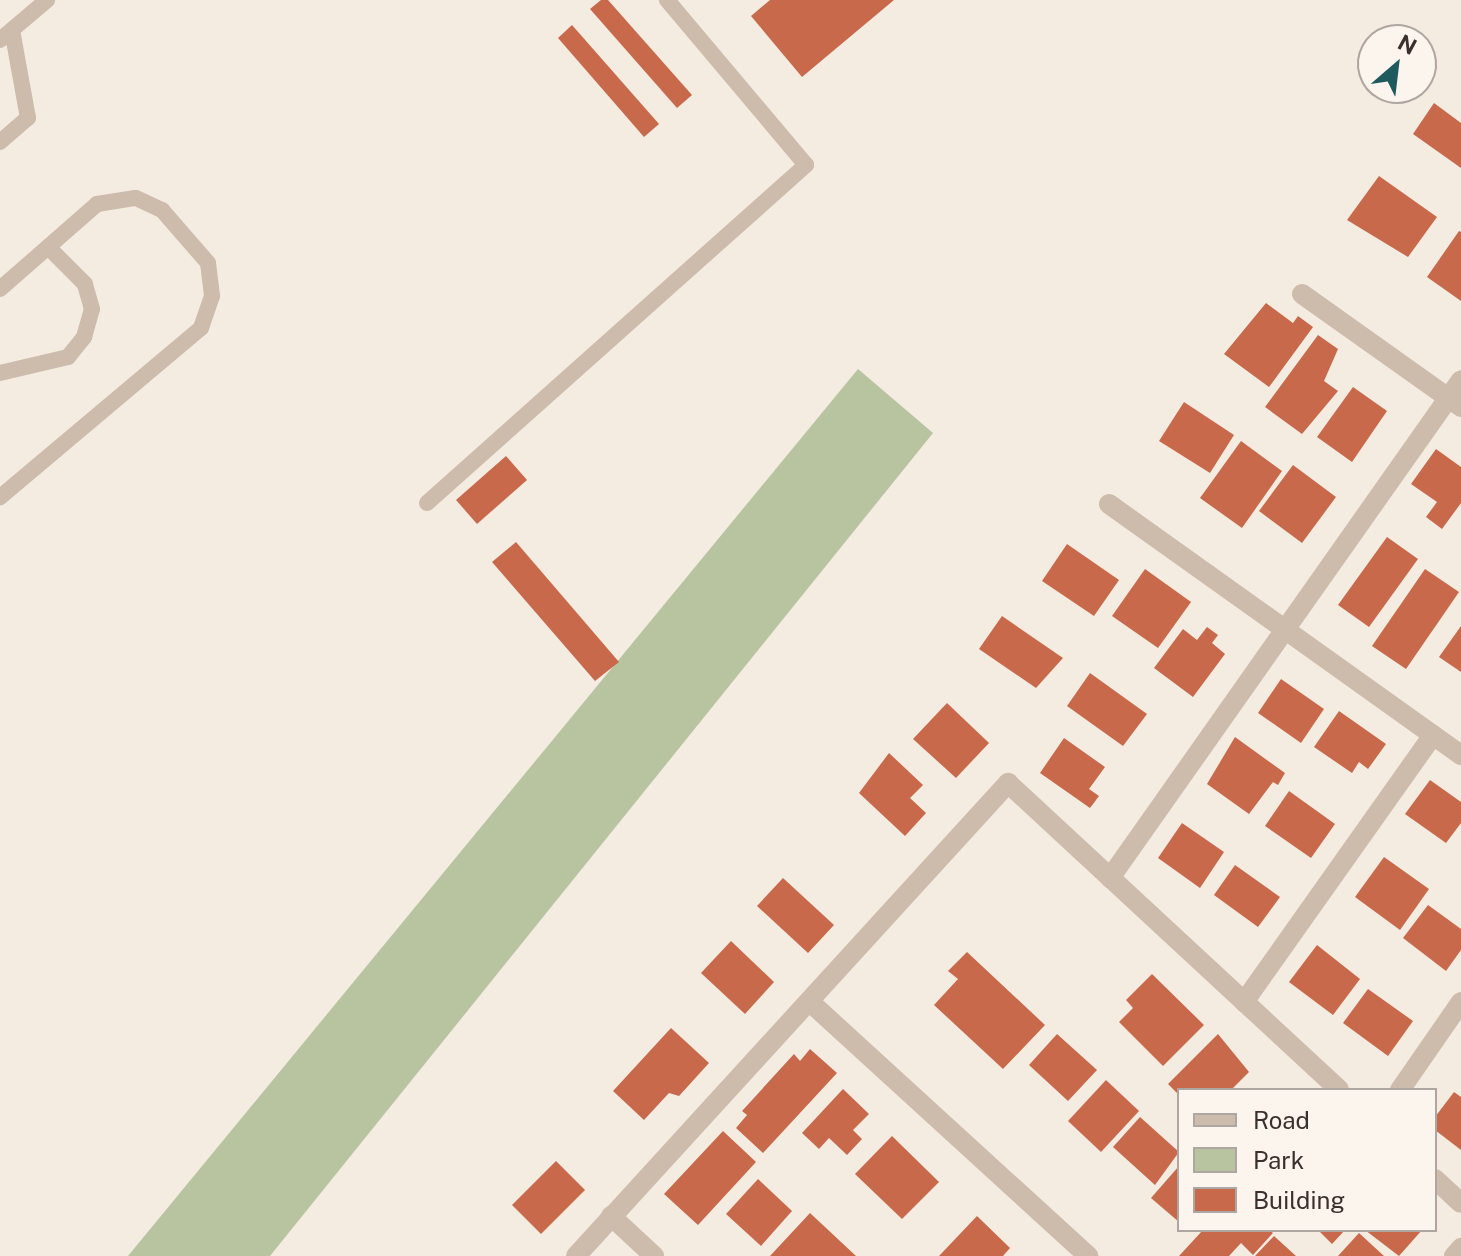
<!DOCTYPE html>
<html>
<head>
<meta charset="utf-8">
<style>
  body { margin:0 }
  #map { position:relative; width:1461px; height:1256px; overflow:hidden; background:#f4ebe1; font-family:"Public Sans",sans-serif }
  div>[style] { position:absolute }
  [style*='--x'] { left:calc(var(--x)*1px); top:calc(var(--y)*1px); width:calc(var(--w)*1px); rotate:calc(var(--a)*1deg) }
  .green>* { inset:0; background:#b8c4a0 }
  .building>* { inset:0; background:#c8694b }
  .service>* { height:16px; margin:-8px; padding:0 8px; transform-origin:8px; border-radius:8px; background:#cdbbac }
  .minor>* { height:20px; margin:-10px; padding:0 10px; transform-origin:10px; border-radius:10px; background:#cdbbac }
  span { translate:-50% -50%; white-space:nowrap; text-align:center; line-height:1.15; -webkit-text-stroke:7px #fbf5ee; paint-order:stroke }
  .legend { position:absolute; left:1177px; top:1088px; width:260px; height:144px; box-sizing:border-box; background:#fbf5ee; border:2px solid #aea6a0; margin:0; padding:10px 14px; list-style:none; font-size:24px; color:#3b302b }
  .legend li { display:flex; align-items:center; gap:16px; height:40px }
  .legend b { width:40px; border:2px solid #aea6a0 }
  .north { position:absolute; left:1357px; top:24px; width:80px; height:80px; box-sizing:border-box; background:#fbf5ee; border:2px solid #aea6a0; border-radius:50%; rotate:28deg; font-size:22px; font-weight:700; line-height:32px; text-align:center; color:#3b302b }
  .north::after { content:''; display:block; margin:auto; width:28px; height:36px; background:#1f5a5e; clip-path:polygon(50% 0,100% 100%,50% 72%,0 100%) }
</style>
</head>
<body>
<div id="map">
  <div class="green">
    <i style="clip-path:polygon(858px 369px,933px 433px,270px 1256px,128px 1256px)"></i>
  </div>
  <div class="building">
    <i style="clip-path:polygon(601px 0,608px 0,692px 95px,677px 108px,590px 9px)"></i>
    <i style="clip-path:polygon(770px 0,894px 0,802px 77px,751px 16px)"></i>
    <i style="clip-path:polygon(572px 25px,659px 124px,644px 137px,558px 38px)"></i>
    <i style="clip-path:polygon(1434px 103px,1461px 123px,1461px 168px,1413px 134px)"></i>
    <i style="clip-path:polygon(1379px 176px,1437px 217px,1408px 257px,1347px 220px)"></i>
    <i style="clip-path:polygon(1459px 231px,1461px 232px,1461px 301px,1427px 277px)"></i>
    <i style="clip-path:polygon(1266px 303px,1293px 323px,1298px 316px,1313px 327px,1269px 387px,1224px 354px)"></i>
    <i style="clip-path:polygon(1318px 335px,1338px 349px,1324px 381px,1338px 391px,1302px 434px,1265px 407px)"></i>
    <i style="clip-path:polygon(1353px 387px,1387px 411px,1352px 462px,1317px 437px)"></i>
    <i style="clip-path:polygon(1184px 402px,1234px 435px,1210px 473px,1159px 441px)"></i>
    <i style="clip-path:polygon(1241px 441px,1282px 471px,1242px 528px,1200px 498px)"></i>
    <i style="clip-path:polygon(1436px 449px,1461px 467px,1461px 503px,1442px 529px,1426px 517px,1437px 502px,1411px 484px)"></i>
    <i style="clip-path:polygon(506px 456px,527px 480px,477px 524px,456px 500px)"></i>
    <i style="clip-path:polygon(1293px 465px,1336px 497px,1302px 543px,1259px 511px)"></i>
    <i style="clip-path:polygon(1387px 537px,1418px 559px,1369px 627px,1338px 605px)"></i>
    <i style="clip-path:polygon(516px 542px,619px 662px,595px 681px,492px 562px)"></i>
    <i style="clip-path:polygon(1067px 544px,1119px 580px,1094px 616px,1042px 581px)"></i>
    <i style="clip-path:polygon(1145px 569px,1191px 602px,1158px 648px,1112px 616px)"></i>
    <i style="clip-path:polygon(1425px 569px,1459px 592px,1406px 669px,1372px 646px)"></i>
    <i style="clip-path:polygon(1002px 616px,1063px 658px,1036px 688px,979px 649px)"></i>
    <i style="clip-path:polygon(1461px 626px,1461px 672px,1439px 657px)"></i>
    <i style="clip-path:polygon(1207px 627px,1218px 635px,1212px 643px,1225px 654px,1193px 697px,1154px 668px,1183px 629px,1197px 640px)"></i>
    <i style="clip-path:polygon(1090px 673px,1147px 714px,1123px 746px,1067px 706px)"></i>
    <i style="clip-path:polygon(1281px 679px,1324px 709px,1301px 743px,1258px 713px)"></i>
    <i style="clip-path:polygon(947px 703px,989px 743px,956px 778px,913px 739px)"></i>
    <i style="clip-path:polygon(1339px 711px,1386px 744px,1368px 769px,1359px 762px,1352px 773px,1314px 747px)"></i>
    <i style="clip-path:polygon(1235px 737px,1285px 773px,1278px 785px,1273px 782px,1249px 814px,1207px 784px)"></i>
    <i style="clip-path:polygon(1064px 738px,1105px 767px,1089px 789px,1099px 796px,1090px 808px,1040px 773px)"></i>
    <i style="clip-path:polygon(889px 753px,923px 785px,910px 798px,926px 813px,905px 836px,859px 793px)"></i>
    <i style="clip-path:polygon(1430px 780px,1461px 802px,1461px 823px,1446px 843px,1405px 814px)"></i>
    <i style="clip-path:polygon(1289px 791px,1335px 824px,1311px 858px,1265px 826px)"></i>
    <i style="clip-path:polygon(1182px 823px,1224px 852px,1200px 888px,1158px 858px)"></i>
    <i style="clip-path:polygon(1384px 857px,1429px 889px,1400px 930px,1355px 897px)"></i>
    <i style="clip-path:polygon(1235px 865px,1280px 897px,1258px 927px,1214px 895px)"></i>
    <i style="clip-path:polygon(783px 878px,834px 925px,808px 953px,757px 906px)"></i>
    <i style="clip-path:polygon(1428px 905px,1461px 929px,1461px 950px,1446px 971px,1403px 938px)"></i>
    <i style="clip-path:polygon(731px 941px,774px 982px,745px 1014px,701px 973px)"></i>
    <i style="clip-path:polygon(1317px 945px,1360px 979px,1333px 1015px,1289px 982px)"></i>
    <i style="clip-path:polygon(967px 952px,1045px 1025px,1003px 1069px,934px 1005px,958px 979px,948px 971px)"></i>
    <i style="clip-path:polygon(1152px 974px,1204px 1025px,1163px 1066px,1119px 1022px,1133px 1008px,1126px 1000px)"></i>
    <i style="clip-path:polygon(1368px 989px,1413px 1021px,1388px 1056px,1343px 1023px)"></i>
    <i style="clip-path:polygon(671px 1028px,709px 1063px,679px 1096px,669px 1093px,644px 1120px,613px 1091px)"></i>
    <i style="clip-path:polygon(1057px 1034px,1097px 1070px,1068px 1101px,1029px 1065px)"></i>
    <i style="clip-path:polygon(1218px 1034px,1249px 1072px,1231px 1090px,1179px 1090px,1179px 1095px,1168px 1084px)"></i>
    <i style="clip-path:polygon(810px 1049px,837px 1073px,763px 1153px,736px 1128px,747px 1115px,742px 1111px,794px 1054px,800px 1061px)"></i>
    <i style="clip-path:polygon(1106px 1080px,1139px 1111px,1101px 1152px,1068px 1121px)"></i>
    <i style="clip-path:polygon(843px 1089px,869px 1114px,853px 1130px,862px 1139px,847px 1155px,829px 1138px,819px 1149px,802px 1133px)"></i>
    <i style="clip-path:polygon(1454px 1092px,1461px 1097px,1461px 1150px,1435px 1130px,1435px 1117px)"></i>
    <i style="clip-path:polygon(1140px 1117px,1179px 1152px,1155px 1185px,1113px 1147px)"></i>
    <i style="clip-path:polygon(723px 1131px,756px 1162px,698px 1225px,664px 1194px)"></i>
    <i style="clip-path:polygon(892px 1136px,939px 1182px,902px 1219px,855px 1174px)"></i>
    <i style="clip-path:polygon(556px 1161px,585px 1190px,541px 1234px,512px 1205px)"></i>
    <i style="clip-path:polygon(1179px 1166px,1179px 1222px,1151px 1198px)"></i>
    <i style="clip-path:polygon(758px 1179px,792px 1211px,761px 1246px,726px 1214px)"></i>
    <i style="clip-path:polygon(810px 1213px,856px 1256px,770px 1256px)"></i>
    <i style="clip-path:polygon(977px 1216px,1010px 1248px,1003px 1256px,939px 1256px)"></i>
    <i style="clip-path:polygon(1203px 1230px,1269px 1230px,1273px 1233px,1253px 1255px,1241px 1243px,1229px 1256px,1179px 1256px)"></i>
    <i style="clip-path:polygon(1318px 1230px,1345px 1230px,1332px 1244px)"></i>
    <i style="clip-path:polygon(1365px 1230px,1422px 1230px,1399px 1256px)"></i>
    <i style="clip-path:polygon(1359px 1233px,1384px 1256px,1338px 1256px)"></i>
    <i style="clip-path:polygon(1274px 1236px,1296px 1256px,1255px 1256px)"></i>
  </div>
  <div class="service">
    <i style="--x:0;--y:40;--w:62;--a:-40.4"></i>
    <i style="--x:0;--y:142;--w:37;--a:-41"></i>
    <i style="--x:28;--y:118;--w:89;--a:-100.3"></i>
    <i style="--x:0;--y:289;--w:129;--a:-41.2"></i>
    <i style="--x:97;--y:204;--w:39;--a:-9"></i>
    <i style="--x:136;--y:198;--w:29;--a:25"></i>
    <i style="--x:162;--y:210;--w:70;--a:49"></i>
    <i style="--x:208;--y:263;--w:33;--a:83"></i>
    <i style="--x:212;--y:296;--w:34;--a:109"></i>
    <i style="--x:201;--y:328;--w:263;--a:139.9"></i>
    <i style="--x:0;--y:373;--w:70;--a:-13.2"></i>
    <i style="--x:68;--y:357;--w:26;--a:-51"></i>
    <i style="--x:84;--y:337;--w:29;--a:-74"></i>
    <i style="--x:92;--y:309;--w:26;--a:-106"></i>
    <i style="--x:85;--y:284;--w:52;--a:-135"></i>
    <i style="--x:427;--y:503;--w:508;--a:-41.73"></i>
    <i style="--x:806;--y:165;--w:216;--a:-130.1"></i>
  </div>
  <div class="minor">
    <i style="--x:1302;--y:294;--w:195;--a:35.4"></i>
    <i style="--x:1109;--y:504;--w:432;--a:35.5"></i>
    <i style="--x:1110;--y:878;--w:609;--a:-54.82"></i>
    <i style="--x:810;--y:1002;--w:377;--a:42.4"></i>
    <i style="--x:1244;--y:1002;--w:327;--a:-54.7"></i>
    <i style="--x:1400;--y:1090;--w:107;--a:-55.3"></i>
    <i style="--x:1435;--y:1179;--w:35;--a:43"></i>
    <i style="--x:611;--y:1216;--w:59;--a:42.9"></i>
    <i style="--x:576;--y:1256;--w:641;--a:-47.59"></i>
    <i style="--x:1008;--y:783;--w:451;--a:42.8"></i>
    <i style="--x:1454;--y:1256;--w:11;--a:-49"></i>
  </div>
  <ul class="legend">
  <li><b style="height:10px;background:#cdbbac"></b>Road</li>
  <li><b style="height:22px;background:#b8c4a0"></b>Park</li>
  <li><b style="height:22px;background:#c8694b"></b>Building</li>
  </ul>
  <div class="north">N</div>
</div>
</body>
</html>
